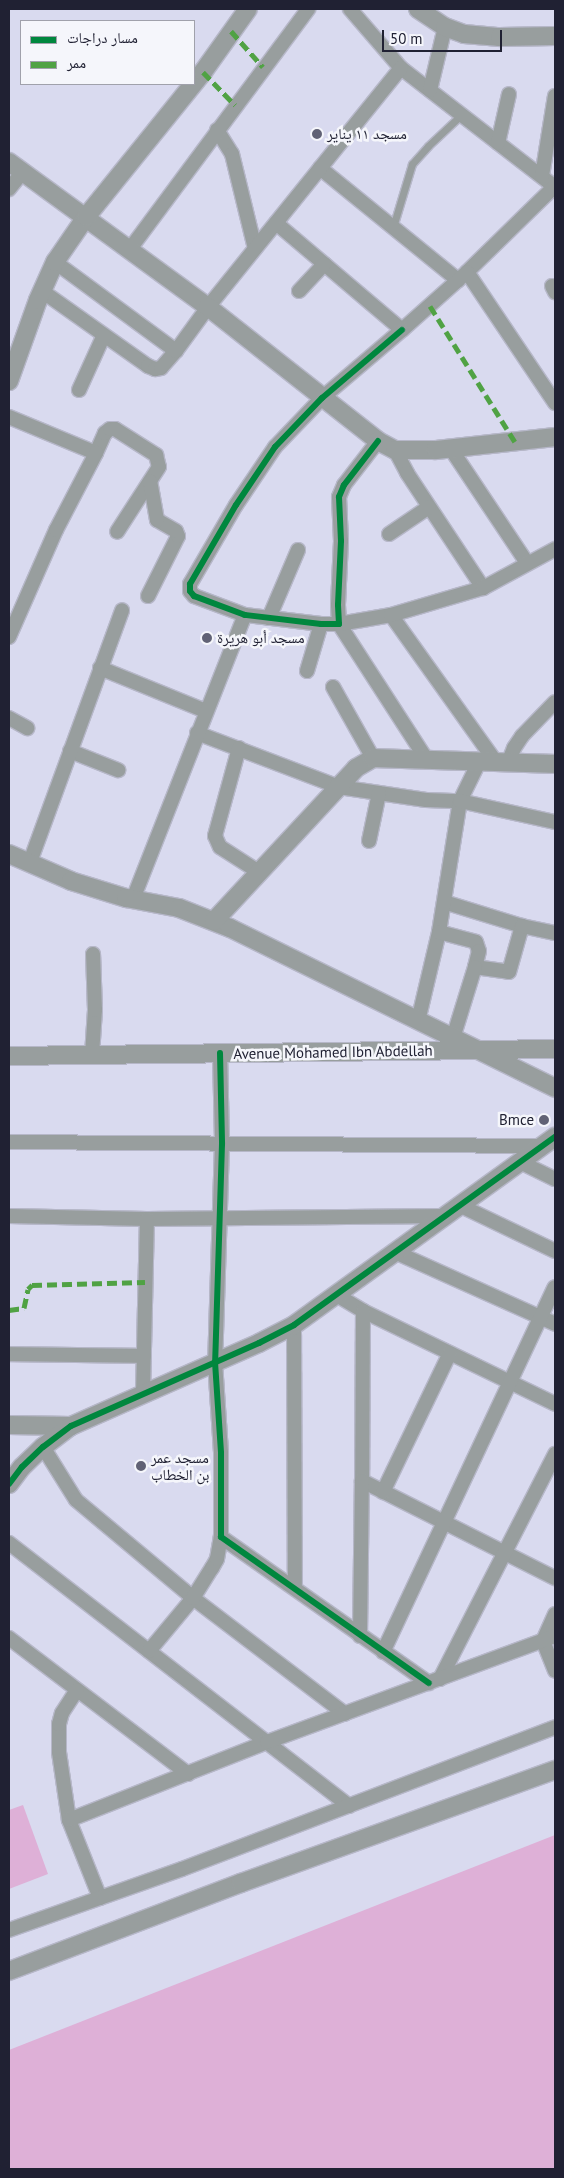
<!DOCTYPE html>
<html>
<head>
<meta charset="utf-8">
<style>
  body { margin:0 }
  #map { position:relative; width:564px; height:2178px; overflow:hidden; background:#d9daef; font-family:"PT Sans","Noto Naskh Arabic",sans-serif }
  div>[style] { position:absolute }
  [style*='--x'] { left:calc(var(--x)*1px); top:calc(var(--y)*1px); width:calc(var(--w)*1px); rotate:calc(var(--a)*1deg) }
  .green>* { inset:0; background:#deb0d7 }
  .roads { filter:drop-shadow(1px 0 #b6b7c8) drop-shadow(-1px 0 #b6b7c8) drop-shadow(0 1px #b6b7c8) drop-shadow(0 -1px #b6b7c8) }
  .service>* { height:7px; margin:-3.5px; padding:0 3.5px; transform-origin:3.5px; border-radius:3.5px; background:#989e9e }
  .minor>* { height:14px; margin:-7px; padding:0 7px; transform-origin:7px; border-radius:7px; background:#989e9e }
  .tertiary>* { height:18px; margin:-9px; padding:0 9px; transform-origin:9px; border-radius:9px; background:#989e9e }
  .quiet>* { height:5px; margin-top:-2.5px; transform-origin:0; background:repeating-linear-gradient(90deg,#50a244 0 10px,transparent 0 15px) }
  .cycleway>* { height:6px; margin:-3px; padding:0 3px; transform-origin:3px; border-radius:3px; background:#00873e }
  .dots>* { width:14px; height:14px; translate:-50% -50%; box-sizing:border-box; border:2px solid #f5f6fb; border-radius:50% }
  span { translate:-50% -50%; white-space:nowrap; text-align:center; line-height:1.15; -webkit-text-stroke:5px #f5f6fb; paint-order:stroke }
  .poi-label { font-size:15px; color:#202133 }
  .left { translate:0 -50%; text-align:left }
  .right { translate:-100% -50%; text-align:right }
  .street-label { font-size:15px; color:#202133 }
  .frame { position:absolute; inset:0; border:10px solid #202133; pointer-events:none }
  .legend { position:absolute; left:20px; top:20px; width:175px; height:65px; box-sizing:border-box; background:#f5f6fb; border:1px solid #a0a1ab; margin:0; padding:6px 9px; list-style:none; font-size:15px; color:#202133 }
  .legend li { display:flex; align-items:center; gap:10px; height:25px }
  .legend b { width:25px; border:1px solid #a0a1ab }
  .scale { position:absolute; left:382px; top:30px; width:120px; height:22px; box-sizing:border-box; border:2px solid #202133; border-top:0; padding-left:6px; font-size:15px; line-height:18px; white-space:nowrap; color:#202133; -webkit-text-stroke:4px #f5f6fb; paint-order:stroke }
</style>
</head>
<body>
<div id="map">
  <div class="green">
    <i style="clip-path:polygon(23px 1805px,48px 1874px,9px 1889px,9px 1810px)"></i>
    <i style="clip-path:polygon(555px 1835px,555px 2169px,9px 2169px,9px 2050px)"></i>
  </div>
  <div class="roads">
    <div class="service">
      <i style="--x:393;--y:227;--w:66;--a:-73.2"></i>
      <i style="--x:412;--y:164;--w:24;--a:-48"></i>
      <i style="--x:428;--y:146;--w:45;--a:-43.2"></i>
    </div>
    <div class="minor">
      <i style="--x:350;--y:9;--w:78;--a:49.2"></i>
      <i style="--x:401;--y:68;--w:195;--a:37.7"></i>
      <i style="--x:430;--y:90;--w:65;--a:-76.6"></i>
      <i style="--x:217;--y:130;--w:28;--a:58"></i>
      <i style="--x:232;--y:154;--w:97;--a:76.3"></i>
      <i style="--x:498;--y:143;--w:50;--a:-77.3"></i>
      <i style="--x:320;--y:168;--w:178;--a:39.1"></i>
      <i style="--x:542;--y:176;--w:81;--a:-80.8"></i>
      <i style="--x:555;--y:186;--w:123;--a:135.7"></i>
      <i style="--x:467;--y:272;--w:158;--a:56.1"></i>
      <i style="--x:9;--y:189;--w:22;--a:-51"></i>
      <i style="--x:276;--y:223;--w:165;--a:40.3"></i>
      <i style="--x:402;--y:330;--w:87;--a:-41.7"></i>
      <i style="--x:130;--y:249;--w:299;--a:-53.4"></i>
      <i style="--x:552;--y:286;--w:7;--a:63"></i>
      <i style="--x:42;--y:291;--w:130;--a:35.3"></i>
      <i style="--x:148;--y:366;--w:8;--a:23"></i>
      <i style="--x:155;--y:369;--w:6;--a:-9"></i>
      <i style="--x:161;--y:368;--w:23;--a:-49"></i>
      <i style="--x:176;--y:351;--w:150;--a:-143.7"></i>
      <i style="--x:299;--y:291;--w:37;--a:-47"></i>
      <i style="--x:176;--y:351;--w:54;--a:-54"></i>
      <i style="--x:208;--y:307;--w:307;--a:-51.1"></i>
      <i style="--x:79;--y:390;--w:60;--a:-65.6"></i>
      <i style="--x:9;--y:417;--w:94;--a:22.5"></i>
      <i style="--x:96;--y:453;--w:22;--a:-66"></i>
      <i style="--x:105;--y:433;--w:6;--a:-39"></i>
      <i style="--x:110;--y:429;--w:5;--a:0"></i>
      <i style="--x:115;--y:429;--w:49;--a:32.4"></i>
      <i style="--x:156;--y:455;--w:12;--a:76"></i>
      <i style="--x:159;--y:467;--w:77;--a:122.9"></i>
      <i style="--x:378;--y:441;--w:56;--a:127.7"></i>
      <i style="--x:344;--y:485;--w:13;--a:113"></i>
      <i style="--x:339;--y:497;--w:44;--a:87.4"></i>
      <i style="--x:341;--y:541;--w:64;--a:92.7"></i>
      <i style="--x:338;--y:605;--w:19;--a:87"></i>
      <i style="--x:339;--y:624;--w:18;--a:180"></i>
      <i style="--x:321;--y:624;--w:77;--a:-173.2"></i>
      <i style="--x:245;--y:615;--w:54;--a:-159.6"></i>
      <i style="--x:194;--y:596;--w:6;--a:-129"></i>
      <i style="--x:190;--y:591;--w:7;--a:-90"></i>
      <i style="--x:190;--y:584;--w:91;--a:-59.8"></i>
      <i style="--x:236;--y:505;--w:70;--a:-56.1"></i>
      <i style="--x:275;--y:447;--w:68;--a:-46.2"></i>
      <i style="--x:322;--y:398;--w:105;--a:-40.4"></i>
      <i style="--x:451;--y:449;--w:137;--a:56.3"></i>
      <i style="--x:395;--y:450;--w:26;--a:62"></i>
      <i style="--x:407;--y:473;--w:138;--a:56.5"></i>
      <i style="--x:389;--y:534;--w:48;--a:-34"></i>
      <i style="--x:148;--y:596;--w:67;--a:-63.4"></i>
      <i style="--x:178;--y:536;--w:5;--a:-112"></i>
      <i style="--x:176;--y:531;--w:22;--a:-150"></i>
      <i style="--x:157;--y:520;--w:39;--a:-100"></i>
      <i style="--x:391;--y:615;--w:181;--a:54.5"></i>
      <i style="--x:269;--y:618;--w:74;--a:-66.9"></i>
      <i style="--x:9;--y:637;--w:117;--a:-66.3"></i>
      <i style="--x:56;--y:530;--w:87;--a:-62.5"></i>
      <i style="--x:100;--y:668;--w:114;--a:22.1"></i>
      <i style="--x:307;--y:671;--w:49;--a:-73.4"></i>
      <i style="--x:333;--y:687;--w:81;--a:60.6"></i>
      <i style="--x:9;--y:718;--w:21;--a:29"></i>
      <i style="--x:197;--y:733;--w:152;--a:20.8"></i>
      <i style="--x:339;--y:787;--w:88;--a:8.5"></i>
      <i style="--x:426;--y:800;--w:34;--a:2"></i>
      <i style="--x:460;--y:801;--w:43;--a:-64"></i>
      <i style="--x:239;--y:748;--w:91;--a:105.3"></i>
      <i style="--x:215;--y:836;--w:12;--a:66"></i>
      <i style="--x:220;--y:847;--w:46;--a:32.7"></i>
      <i style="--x:70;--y:751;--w:52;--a:21.6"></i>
      <i style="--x:427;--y:760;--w:162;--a:-122.9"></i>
      <i style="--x:339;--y:624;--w:53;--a:-9.8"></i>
      <i style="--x:391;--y:615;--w:96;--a:-16.4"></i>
      <i style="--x:483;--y:588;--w:82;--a:-28.4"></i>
      <i style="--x:508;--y:763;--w:16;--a:-68"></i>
      <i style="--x:514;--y:748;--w:14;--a:-56"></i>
      <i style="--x:522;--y:736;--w:47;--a:-45.9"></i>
      <i style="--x:369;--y:841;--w:49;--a:-78.2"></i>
      <i style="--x:30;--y:862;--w:268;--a:-69.9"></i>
      <i style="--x:133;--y:899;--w:305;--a:-68.5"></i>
      <i style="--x:444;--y:902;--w:82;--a:17.1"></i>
      <i style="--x:439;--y:932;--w:133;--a:-80.9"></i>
      <i style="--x:460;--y:801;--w:97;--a:12.5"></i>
      <i style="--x:475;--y:967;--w:34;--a:8"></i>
      <i style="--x:509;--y:972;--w:48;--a:-74.2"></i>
      <i style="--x:522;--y:926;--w:34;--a:12"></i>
      <i style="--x:418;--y:1021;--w:91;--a:-76.7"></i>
      <i style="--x:439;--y:932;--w:38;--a:15"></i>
      <i style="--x:476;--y:942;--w:9;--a:72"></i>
      <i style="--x:479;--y:951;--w:16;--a:104"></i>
      <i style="--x:475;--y:967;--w:74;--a:107.2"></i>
      <i style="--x:220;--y:1053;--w:91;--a:88.7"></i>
      <i style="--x:222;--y:1144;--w:218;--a:91.8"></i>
      <i style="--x:215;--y:1362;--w:91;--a:86.2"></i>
      <i style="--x:221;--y:1453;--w:84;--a:90"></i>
      <i style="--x:221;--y:1537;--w:254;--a:35.1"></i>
      <i style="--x:92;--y:1055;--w:45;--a:-86.2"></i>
      <i style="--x:95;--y:1010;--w:56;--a:-92"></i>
      <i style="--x:9;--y:1142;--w:534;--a:0.43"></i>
      <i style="--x:520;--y:1162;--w:39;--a:26"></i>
      <i style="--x:461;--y:1206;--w:104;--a:25.6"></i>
      <i style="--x:9;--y:1216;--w:138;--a:1.2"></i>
      <i style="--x:147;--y:1219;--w:298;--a:-0.6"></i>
      <i style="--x:395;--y:1252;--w:175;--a:24.2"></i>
      <i style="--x:335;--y:1294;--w:33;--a:31"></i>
      <i style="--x:363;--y:1311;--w:213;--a:25.8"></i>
      <i style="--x:363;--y:1311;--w:170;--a:90.3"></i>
      <i style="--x:362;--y:1481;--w:216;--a:26.7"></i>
      <i style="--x:294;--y:1325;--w:262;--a:89.8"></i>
      <i style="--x:9;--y:1354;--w:135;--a:0.8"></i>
      <i style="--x:143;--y:1393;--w:174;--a:-88.7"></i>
      <i style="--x:43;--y:1447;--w:62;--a:58.1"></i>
      <i style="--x:76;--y:1500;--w:153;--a:39.9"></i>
      <i style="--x:193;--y:1598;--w:191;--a:37.3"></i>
      <i style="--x:383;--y:1492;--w:154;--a:-64.3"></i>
      <i style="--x:9;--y:1543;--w:430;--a:37.7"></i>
      <i style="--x:555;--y:1614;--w:30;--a:114"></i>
      <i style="--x:543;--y:1641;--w:32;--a:68"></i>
      <i style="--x:360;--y:1636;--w:155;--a:-89.3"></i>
      <i style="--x:9;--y:1638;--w:225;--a:37.2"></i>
      <i style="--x:149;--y:1651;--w:69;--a:-50.3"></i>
      <i style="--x:193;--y:1598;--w:36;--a:-58"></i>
      <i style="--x:212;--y:1568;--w:10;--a:-61"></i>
      <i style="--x:217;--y:1559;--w:22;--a:-80"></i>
      <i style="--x:383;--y:1652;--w:403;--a:-64.8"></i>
      <i style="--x:440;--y:1679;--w:253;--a:-62.9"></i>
      <i style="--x:69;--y:1820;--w:69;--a:-98.4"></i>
      <i style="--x:59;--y:1752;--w:28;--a:-90"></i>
      <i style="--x:59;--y:1724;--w:11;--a:-75"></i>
      <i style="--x:62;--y:1713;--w:27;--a:-57"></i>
      <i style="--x:100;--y:1898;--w:84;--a:-111.7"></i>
      <i style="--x:69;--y:1820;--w:213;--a:-21.5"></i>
      <i style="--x:267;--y:1742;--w:307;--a:-20.2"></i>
      <i style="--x:9;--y:1930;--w:183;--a:-19.4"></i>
      <i style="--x:182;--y:1869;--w:399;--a:-20.8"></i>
    </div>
    <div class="tertiary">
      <i style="--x:418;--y:9;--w:32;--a:34"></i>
      <i style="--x:445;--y:27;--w:20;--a:20"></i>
      <i style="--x:464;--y:34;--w:36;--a:5"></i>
      <i style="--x:500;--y:37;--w:55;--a:-1"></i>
      <i style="--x:9;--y:162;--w:246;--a:36.1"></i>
      <i style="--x:208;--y:307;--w:216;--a:38.2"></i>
      <i style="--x:378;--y:441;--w:19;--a:28"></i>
      <i style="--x:395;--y:450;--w:41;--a:0"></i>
      <i style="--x:436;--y:450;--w:120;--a:-6.2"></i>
      <i style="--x:9;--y:381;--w:86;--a:-70.3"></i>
      <i style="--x:38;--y:300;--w:42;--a:-65.9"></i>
      <i style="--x:55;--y:262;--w:55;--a:-55.4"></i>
      <i style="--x:86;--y:217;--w:186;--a:-51.1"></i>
      <i style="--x:203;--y:72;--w:77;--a:-54.5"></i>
      <i style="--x:9;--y:854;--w:68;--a:23.5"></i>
      <i style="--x:71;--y:881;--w:58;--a:17.2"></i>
      <i style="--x:126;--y:898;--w:54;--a:10.7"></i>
      <i style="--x:179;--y:908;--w:55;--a:21.4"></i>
      <i style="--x:230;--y:928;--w:362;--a:26.2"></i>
      <i style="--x:214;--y:921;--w:209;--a:-47.1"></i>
      <i style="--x:356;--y:768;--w:20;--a:-30"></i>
      <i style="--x:373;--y:758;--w:182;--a:1.9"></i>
      <i style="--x:9;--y:1056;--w:546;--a:-0.73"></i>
      <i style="--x:9;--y:1425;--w:62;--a:0.9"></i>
      <i style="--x:9;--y:1484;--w:21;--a:-53"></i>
      <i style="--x:22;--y:1467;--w:29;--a:-44"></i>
      <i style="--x:43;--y:1447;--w:35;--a:-37"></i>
      <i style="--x:71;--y:1426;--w:206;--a:-23.8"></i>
      <i style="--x:259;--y:1343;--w:39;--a:-27"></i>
      <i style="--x:294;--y:1325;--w:322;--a:-35.8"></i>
      <i style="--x:9;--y:1971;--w:248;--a:-20.8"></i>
      <i style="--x:241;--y:1883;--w:334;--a:-19.8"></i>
    </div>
  </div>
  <div class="quiet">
    <i style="--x:231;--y:31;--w:48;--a:48.4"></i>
    <i style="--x:203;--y:72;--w:46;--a:45.9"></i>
    <i style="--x:430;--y:306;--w:160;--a:58"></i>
    <i style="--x:9;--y:1310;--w:15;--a:-8"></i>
    <i style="--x:24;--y:1308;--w:19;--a:-78"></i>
    <i style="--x:28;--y:1289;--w:6;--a:-45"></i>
    <i style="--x:32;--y:1285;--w:113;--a:-1.5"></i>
  </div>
  <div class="cycleway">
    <i style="--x:378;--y:441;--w:56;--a:127.7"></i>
    <i style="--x:344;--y:485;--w:13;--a:113"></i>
    <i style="--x:339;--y:497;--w:44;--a:87.4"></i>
    <i style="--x:341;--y:541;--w:64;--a:92.7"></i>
    <i style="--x:338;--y:605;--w:19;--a:87"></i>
    <i style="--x:339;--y:624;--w:18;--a:180"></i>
    <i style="--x:321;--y:624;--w:77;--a:-173.2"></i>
    <i style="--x:245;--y:615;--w:54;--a:-159.6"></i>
    <i style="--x:194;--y:596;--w:6;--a:-129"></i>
    <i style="--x:190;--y:591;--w:7;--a:-90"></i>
    <i style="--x:190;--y:584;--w:91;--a:-59.8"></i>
    <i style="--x:236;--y:505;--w:70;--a:-56.1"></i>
    <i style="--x:275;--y:447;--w:68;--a:-46.2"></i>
    <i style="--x:322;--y:398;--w:105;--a:-40.4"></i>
    <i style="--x:220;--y:1053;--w:91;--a:88.7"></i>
    <i style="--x:222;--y:1144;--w:218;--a:91.8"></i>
    <i style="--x:215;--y:1362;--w:91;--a:86.2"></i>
    <i style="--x:221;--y:1453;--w:84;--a:90"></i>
    <i style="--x:221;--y:1537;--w:254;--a:35.1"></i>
    <i style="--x:9;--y:1484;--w:21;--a:-53"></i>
    <i style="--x:22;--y:1467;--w:29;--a:-44"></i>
    <i style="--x:43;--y:1447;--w:35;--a:-37"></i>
    <i style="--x:71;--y:1426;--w:206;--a:-23.8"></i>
    <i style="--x:259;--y:1343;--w:39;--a:-27"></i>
    <i style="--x:294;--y:1325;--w:322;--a:-35.8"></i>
  </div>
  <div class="dots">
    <i style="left:317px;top:134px;background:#616275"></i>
    <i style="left:207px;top:638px;background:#616275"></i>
    <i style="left:544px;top:1120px;background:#616275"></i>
    <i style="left:141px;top:1466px;background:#616275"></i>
  </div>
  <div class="poi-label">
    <span class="left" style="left:327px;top:134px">مسجد ١١ يناير</span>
    <span class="left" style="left:217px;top:638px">مسجد أبو هريرة</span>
    <span class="right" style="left:534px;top:1120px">Bmce</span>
    <span class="left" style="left:151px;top:1466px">مسجد عمر<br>بن الخطاب</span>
  </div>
  <div class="street-label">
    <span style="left:333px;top:1052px;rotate:-1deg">Avenue Mohamed Ibn Abdellah</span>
  </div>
  <div class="frame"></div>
  <ul class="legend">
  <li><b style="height:6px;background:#00873e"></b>مسار دراجات</li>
  <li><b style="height:6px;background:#50a244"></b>ممر</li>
  </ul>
  <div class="scale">50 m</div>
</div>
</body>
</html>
